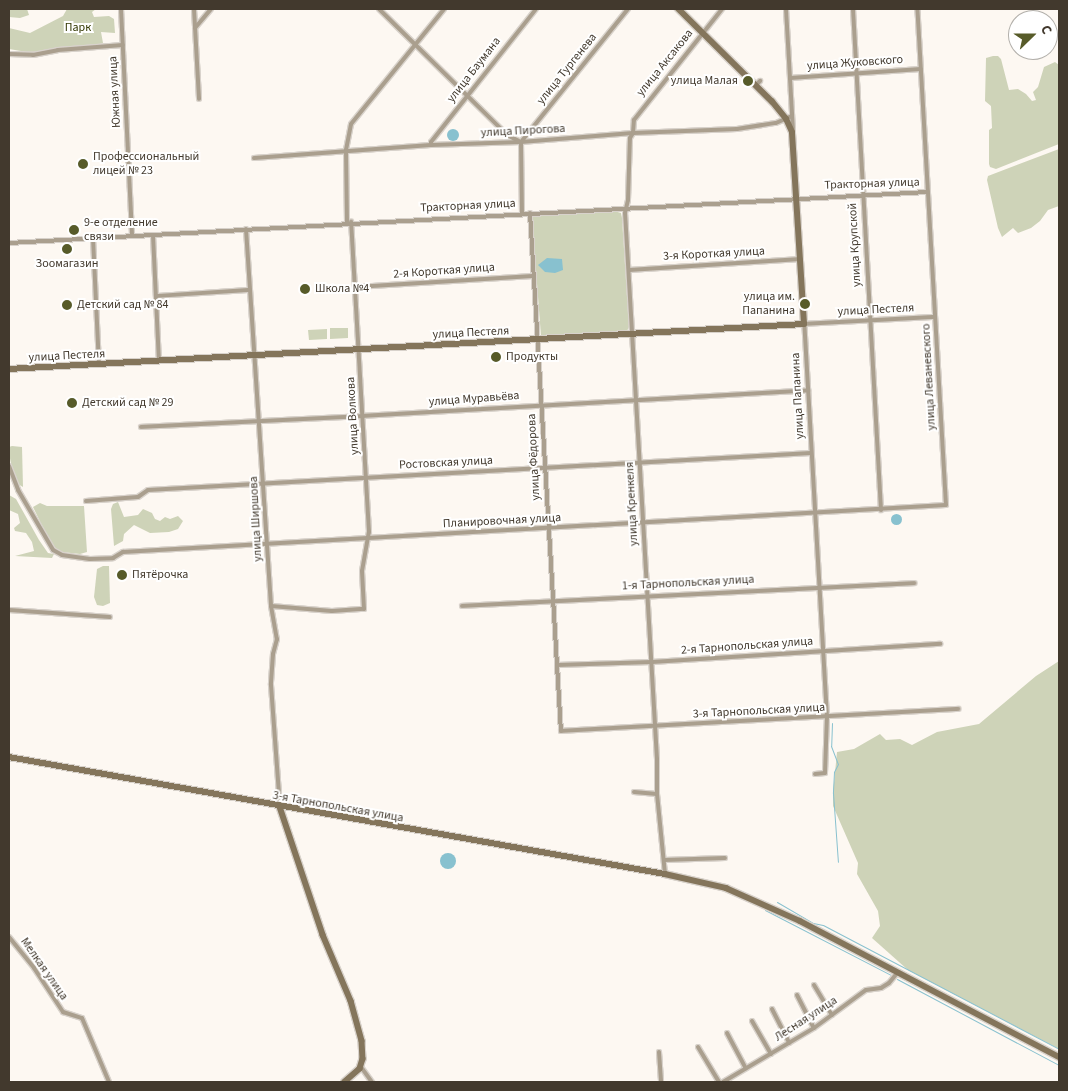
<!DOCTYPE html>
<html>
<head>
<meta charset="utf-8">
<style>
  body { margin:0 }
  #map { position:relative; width:1068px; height:1091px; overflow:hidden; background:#fdf8f2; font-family:"Source Sans 3",sans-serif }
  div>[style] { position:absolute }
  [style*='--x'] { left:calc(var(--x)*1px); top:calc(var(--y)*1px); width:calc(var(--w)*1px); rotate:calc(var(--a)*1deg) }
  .green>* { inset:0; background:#ced3b8 }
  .water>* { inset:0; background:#88c1cf }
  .round { border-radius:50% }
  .stream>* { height:1px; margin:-0.5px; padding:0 0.5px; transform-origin:0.5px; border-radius:0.5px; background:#88c1cf }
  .roads { filter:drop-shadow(1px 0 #d8d2cb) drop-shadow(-1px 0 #d8d2cb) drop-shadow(0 1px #d8d2cb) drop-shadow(0 -1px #d8d2cb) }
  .street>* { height:4px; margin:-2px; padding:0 2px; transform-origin:2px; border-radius:2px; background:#aa9f8e }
  .secondary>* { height:5.5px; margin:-2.75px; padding:0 2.75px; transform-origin:2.75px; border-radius:2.75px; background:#84755b }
  .dots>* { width:14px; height:14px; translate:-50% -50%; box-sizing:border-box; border:2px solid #fff; border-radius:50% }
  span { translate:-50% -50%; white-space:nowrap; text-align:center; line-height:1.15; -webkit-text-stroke:4px #fff; paint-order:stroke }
  .park-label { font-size:12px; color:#323700 }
  .street-label { font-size:12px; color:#42392d }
  .poi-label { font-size:12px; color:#42392d }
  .right { translate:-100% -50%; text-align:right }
  .left { translate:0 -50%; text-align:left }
  .frame { position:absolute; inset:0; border:10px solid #42392d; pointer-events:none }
  .north { position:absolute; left:1008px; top:10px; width:50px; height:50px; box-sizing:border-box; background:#fff; border:1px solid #b3b0ab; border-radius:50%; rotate:68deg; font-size:14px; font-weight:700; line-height:20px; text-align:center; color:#42392d }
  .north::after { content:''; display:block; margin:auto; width:18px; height:22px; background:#575b29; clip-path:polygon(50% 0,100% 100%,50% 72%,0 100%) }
</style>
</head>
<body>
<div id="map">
  <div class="green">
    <i style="clip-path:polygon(9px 9px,27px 9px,29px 15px,20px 18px,9px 17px)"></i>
    <i style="clip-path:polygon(67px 9px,96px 9px,92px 12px,94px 17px,109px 16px,114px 19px,115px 33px,101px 32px,103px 43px,97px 45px,62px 47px,33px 53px,9px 49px,9px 28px,30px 33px,63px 16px)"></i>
    <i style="clip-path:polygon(993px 56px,998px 56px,1001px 59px,1009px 90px,1018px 89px,1026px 94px,1032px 101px,1036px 100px,1033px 92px,1038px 87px,1044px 67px,1055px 62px,1059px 65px,1059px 144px,996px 169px,990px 167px,989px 164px,989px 130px,992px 128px,991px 106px,985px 101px,986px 58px)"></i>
    <i style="clip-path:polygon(1059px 149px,1059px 206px,1048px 210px,1040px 221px,1031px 228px,1018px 233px,1013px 228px,1002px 237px,998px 228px,987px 180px,988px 176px)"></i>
    <i style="clip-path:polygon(614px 211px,621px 213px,622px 218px,629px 327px,627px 331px,541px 336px,532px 218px,535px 215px)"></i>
    <i style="clip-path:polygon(330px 328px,348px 328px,348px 338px,330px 339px)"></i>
    <i style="clip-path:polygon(327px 329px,327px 339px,309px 340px,308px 330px)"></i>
    <i style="clip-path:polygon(12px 446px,22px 447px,23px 487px,18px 484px,12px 469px,9px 453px,9px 447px)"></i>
    <i style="clip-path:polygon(9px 495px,16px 499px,39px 540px,48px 553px,54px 554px,52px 558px,15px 556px,34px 551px,32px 542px,26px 533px,15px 531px,14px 528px,20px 523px,18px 514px,9px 510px)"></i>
    <i style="clip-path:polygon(118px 502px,124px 517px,138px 515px,143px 509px,152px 513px,155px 519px,160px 521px,165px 517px,170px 519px,178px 516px,183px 521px,178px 529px,169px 532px,150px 533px,134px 525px,124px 534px,123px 541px,114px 546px,111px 509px,113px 504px)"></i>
    <i style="clip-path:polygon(40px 503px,47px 506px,84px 506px,87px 552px,80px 554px,62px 552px,52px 546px,33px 507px)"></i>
    <i style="clip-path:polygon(103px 566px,109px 566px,110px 603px,103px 606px,97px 605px,94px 597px,97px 569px)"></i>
    <i style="clip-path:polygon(1059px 661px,1059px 1049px,908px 970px,872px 938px,880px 926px,878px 911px,857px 874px,858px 863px,833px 806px,833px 793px,837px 752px,854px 749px,880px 734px,886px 740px,900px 739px,912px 745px,937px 732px,979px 724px,1036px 676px)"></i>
  </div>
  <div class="water">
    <i class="round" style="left:447px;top:129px;width:12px;height:12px"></i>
    <i style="clip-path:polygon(547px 258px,562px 259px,563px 270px,555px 273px,545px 272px,538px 265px)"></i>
    <i class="round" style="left:890.5px;top:513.5px;width:11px;height:11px"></i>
    <i class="round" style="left:440px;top:853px;width:16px;height:16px"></i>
  </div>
  <div class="stream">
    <i style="--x:832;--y:723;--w:23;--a:92"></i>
    <i style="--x:831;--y:746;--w:19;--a:69"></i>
    <i style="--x:838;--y:764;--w:9;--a:117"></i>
    <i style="--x:834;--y:772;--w:21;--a:93"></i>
    <i style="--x:833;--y:793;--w:69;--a:85.9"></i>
    <i style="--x:777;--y:902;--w:42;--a:30.3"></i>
    <i style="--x:813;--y:923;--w:10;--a:11"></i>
    <i style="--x:823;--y:925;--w:267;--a:27.7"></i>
    <i style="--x:765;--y:910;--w:142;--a:27.3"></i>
    <i style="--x:897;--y:979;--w:183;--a:28"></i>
  </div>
  <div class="roads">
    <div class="street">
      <i style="--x:121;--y:9;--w:226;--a:87.2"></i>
      <i style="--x:194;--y:9;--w:90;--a:86.8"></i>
      <i style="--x:379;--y:9;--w:180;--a:44.5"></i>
      <i style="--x:507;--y:135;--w:13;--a:27"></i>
      <i style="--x:786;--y:9;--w:120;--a:86.7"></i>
      <i style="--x:853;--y:9;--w:502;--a:86.8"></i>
      <i style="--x:195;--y:28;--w:25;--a:-50"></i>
      <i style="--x:9;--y:54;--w:24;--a:2"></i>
      <i style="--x:33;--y:55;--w:25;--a:-11"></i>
      <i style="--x:58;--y:50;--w:65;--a:-4.4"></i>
      <i style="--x:790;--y:78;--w:131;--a:-3.9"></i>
      <i style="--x:756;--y:85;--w:6;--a:-45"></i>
      <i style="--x:521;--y:142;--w:171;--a:-51.2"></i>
      <i style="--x:521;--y:142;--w:71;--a:89.2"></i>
      <i style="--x:431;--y:145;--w:3;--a:-90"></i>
      <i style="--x:431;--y:142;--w:169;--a:-51.7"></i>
      <i style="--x:254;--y:158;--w:177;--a:-4.2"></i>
      <i style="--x:431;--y:145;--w:90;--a:-1.9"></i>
      <i style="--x:521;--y:142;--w:112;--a:-4.6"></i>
      <i style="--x:633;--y:133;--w:104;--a:-2.2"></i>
      <i style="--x:737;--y:129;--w:39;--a:-9"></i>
      <i style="--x:776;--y:123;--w:17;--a:-24"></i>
      <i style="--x:530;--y:213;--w:519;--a:86.58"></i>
      <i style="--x:561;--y:731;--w:398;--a:-3.2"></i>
      <i style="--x:347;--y:222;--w:72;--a:-90.8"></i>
      <i style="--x:346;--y:150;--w:26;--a:-79"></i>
      <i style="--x:351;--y:124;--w:148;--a:-51"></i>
      <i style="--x:246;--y:229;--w:378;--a:86.2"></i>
      <i style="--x:271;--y:606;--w:34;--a:80"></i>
      <i style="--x:277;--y:639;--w:16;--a:105"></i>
      <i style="--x:273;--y:654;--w:31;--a:94"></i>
      <i style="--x:271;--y:685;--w:122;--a:85.8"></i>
      <i style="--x:153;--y:235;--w:126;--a:87.3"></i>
      <i style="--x:93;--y:238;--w:126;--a:87.3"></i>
      <i style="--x:9;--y:243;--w:920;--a:-3.18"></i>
      <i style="--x:629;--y:270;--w:172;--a:-3.7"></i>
      <i style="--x:356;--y:287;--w:177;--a:-3.6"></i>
      <i style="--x:156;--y:296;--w:94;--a:-3.7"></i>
      <i style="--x:141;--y:427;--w:222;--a:-2.8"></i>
      <i style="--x:363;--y:416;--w:446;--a:-3.3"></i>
      <i style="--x:9;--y:466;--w:26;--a:69"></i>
      <i style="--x:18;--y:490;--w:69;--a:59.7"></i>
      <i style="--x:53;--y:550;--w:10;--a:29"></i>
      <i style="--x:62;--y:555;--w:28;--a:8"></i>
      <i style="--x:90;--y:559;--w:23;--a:-2"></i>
      <i style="--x:113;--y:558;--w:12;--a:-31"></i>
      <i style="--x:123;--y:552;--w:824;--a:-3.27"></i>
      <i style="--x:946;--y:505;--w:497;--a:-93.3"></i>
      <i style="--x:86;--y:501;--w:52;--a:-4.4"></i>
      <i style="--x:138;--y:497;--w:12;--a:-35"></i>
      <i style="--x:148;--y:490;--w:664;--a:-3.19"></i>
      <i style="--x:271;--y:606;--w:61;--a:4.7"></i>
      <i style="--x:332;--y:611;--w:32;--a:-4"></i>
      <i style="--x:364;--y:609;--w:38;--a:-93"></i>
      <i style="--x:362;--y:571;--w:40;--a:-80"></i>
      <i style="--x:369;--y:532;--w:311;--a:-93.3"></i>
      <i style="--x:462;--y:606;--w:453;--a:-2.9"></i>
      <i style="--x:9;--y:610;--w:101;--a:4"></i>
      <i style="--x:557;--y:665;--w:95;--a:-1.8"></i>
      <i style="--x:652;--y:662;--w:289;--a:-3.6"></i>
      <i style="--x:815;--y:774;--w:10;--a:-6"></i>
      <i style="--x:825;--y:773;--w:56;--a:-88"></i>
      <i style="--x:827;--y:717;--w:394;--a:-93.3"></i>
      <i style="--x:804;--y:324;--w:131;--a:-3.1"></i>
      <i style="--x:634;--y:792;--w:23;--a:5"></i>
      <i style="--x:664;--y:860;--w:61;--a:-1.9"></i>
      <i style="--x:665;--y:874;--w:80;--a:-95.7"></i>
      <i style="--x:657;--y:794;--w:35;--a:-90"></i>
      <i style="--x:657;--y:759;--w:547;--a:-93.35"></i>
      <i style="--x:625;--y:213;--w:13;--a:-77"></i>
      <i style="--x:628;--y:200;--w:62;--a:-88.2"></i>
      <i style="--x:630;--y:138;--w:6;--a:-59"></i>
      <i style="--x:633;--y:133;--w:13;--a:-86"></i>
      <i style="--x:634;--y:120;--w:142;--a:-51.6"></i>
      <i style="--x:9;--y:937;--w:40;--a:51"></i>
      <i style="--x:34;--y:968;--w:53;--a:56.6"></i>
      <i style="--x:63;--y:1012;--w:20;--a:18"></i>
      <i style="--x:82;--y:1018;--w:69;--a:67.1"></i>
      <i style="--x:814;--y:985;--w:35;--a:59"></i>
      <i style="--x:797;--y:995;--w:37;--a:63"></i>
      <i style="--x:772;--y:1009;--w:38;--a:63"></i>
      <i style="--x:752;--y:1021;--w:38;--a:60"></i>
      <i style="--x:727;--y:1033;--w:40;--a:62"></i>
      <i style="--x:698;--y:1047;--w:41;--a:59"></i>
      <i style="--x:659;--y:1052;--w:30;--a:86"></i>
      <i style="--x:361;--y:1067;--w:19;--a:54"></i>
      <i style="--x:723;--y:1082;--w:106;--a:-30.7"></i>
      <i style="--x:814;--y:1028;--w:64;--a:-36.2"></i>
      <i style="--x:866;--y:990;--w:15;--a:-8"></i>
      <i style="--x:881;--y:988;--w:9;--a:-32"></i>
      <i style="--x:889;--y:983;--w:13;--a:-51"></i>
    </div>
    <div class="secondary">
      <i style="--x:9;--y:369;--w:796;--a:-3.24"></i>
      <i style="--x:804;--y:324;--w:192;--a:-93.6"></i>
      <i style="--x:792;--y:132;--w:14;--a:-115"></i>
      <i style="--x:786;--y:119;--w:22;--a:-129"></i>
      <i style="--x:772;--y:102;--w:132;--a:-135.3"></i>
      <i style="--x:9;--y:757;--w:666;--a:10.11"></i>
      <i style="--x:665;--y:874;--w:63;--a:12.9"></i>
      <i style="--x:726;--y:888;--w:81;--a:24"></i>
      <i style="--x:800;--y:921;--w:293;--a:27.7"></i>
      <i style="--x:280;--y:807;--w:135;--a:71.4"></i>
      <i style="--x:323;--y:935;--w:72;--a:67"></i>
      <i style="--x:351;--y:1001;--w:41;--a:74.6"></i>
      <i style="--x:362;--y:1041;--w:18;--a:87"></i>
      <i style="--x:363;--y:1059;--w:10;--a:107"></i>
      <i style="--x:360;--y:1069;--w:20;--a:139"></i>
    </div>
  </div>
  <div class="dots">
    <i style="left:748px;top:81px;background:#575b29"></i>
    <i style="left:83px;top:164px;background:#575b29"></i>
    <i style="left:74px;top:230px;background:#575b29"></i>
    <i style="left:67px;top:249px;background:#575b29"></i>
    <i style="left:305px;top:289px;background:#575b29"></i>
    <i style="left:805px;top:304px;background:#575b29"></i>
    <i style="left:67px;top:305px;background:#575b29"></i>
    <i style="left:496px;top:357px;background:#575b29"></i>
    <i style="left:72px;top:403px;background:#575b29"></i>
    <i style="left:122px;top:575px;background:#575b29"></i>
  </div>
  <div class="park-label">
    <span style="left:78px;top:28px">Парк</span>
  </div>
  <div class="street-label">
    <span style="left:665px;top:63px;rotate:-51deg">улица Аксакова</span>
    <span style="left:855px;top:63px;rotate:-4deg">улица Жуковского</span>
    <span style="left:567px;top:69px;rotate:-51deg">улица Тургенева</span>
    <span style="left:474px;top:70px;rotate:-52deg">улица Баумана</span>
    <span style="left:115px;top:92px;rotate:-93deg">Южная улица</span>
    <span style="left:523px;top:131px;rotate:-3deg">улица Пирогова</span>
    <span style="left:872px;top:184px;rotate:-2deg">Тракторная улица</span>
    <span style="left:468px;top:206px;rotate:-3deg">Тракторная улица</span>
    <span style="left:855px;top:245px;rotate:-93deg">улица Крупской</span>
    <span style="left:714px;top:254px;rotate:-3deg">3-я Короткая улица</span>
    <span style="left:444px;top:271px;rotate:-4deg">2-я Короткая улица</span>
    <span style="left:876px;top:310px;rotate:-3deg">улица Пестеля</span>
    <span style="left:471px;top:333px;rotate:-3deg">улица Пестеля</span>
    <span style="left:67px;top:356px;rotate:-3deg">улица Пестеля</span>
    <span style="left:929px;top:377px;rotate:-93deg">улица Леваневского</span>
    <span style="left:798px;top:396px;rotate:-93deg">улица Папанина</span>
    <span style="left:474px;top:399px;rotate:-4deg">улица Муравьёва</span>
    <span style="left:353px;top:416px;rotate:-93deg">улица Волкова</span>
    <span style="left:534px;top:457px;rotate:-93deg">улица Фёдорова</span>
    <span style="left:446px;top:463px;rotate:-3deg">Ростовская улица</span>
    <span style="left:632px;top:504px;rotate:-93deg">улица Кренкеля</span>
    <span style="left:256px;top:519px;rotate:-93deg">улица Ширшова</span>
    <span style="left:502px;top:521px;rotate:-3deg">Планировочная улица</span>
    <span style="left:688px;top:583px;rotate:-3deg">1-я Тарнопольская улица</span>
    <span style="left:747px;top:646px;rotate:-4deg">2-я Тарнопольская улица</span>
    <span style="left:759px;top:711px;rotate:-3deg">3-я Тарнопольская улица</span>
    <span style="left:338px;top:807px;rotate:10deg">3-я Тарнопольская улица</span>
    <span style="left:44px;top:969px;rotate:55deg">Мелкая улица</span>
    <span style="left:806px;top:1019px;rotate:-33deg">Лесная улица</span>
  </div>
  <div class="poi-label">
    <span class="right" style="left:738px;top:81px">улица Малая</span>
    <span class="left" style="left:93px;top:164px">Профессиональный<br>лицей № 23</span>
    <span class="left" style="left:84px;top:230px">9-е отделение<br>связи</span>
    <span style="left:67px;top:264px">Зоомагазин</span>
    <span class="left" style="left:315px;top:289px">Школа №4</span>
    <span class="right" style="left:795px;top:304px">улица им.<br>Папанина</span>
    <span class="left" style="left:77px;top:305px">Детский сад № 84</span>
    <span class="left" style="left:506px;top:357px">Продукты</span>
    <span class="left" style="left:82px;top:403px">Детский сад № 29</span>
    <span class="left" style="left:132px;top:575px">Пятёрочка</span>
  </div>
  <div class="frame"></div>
  <div class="north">С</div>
</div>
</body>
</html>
